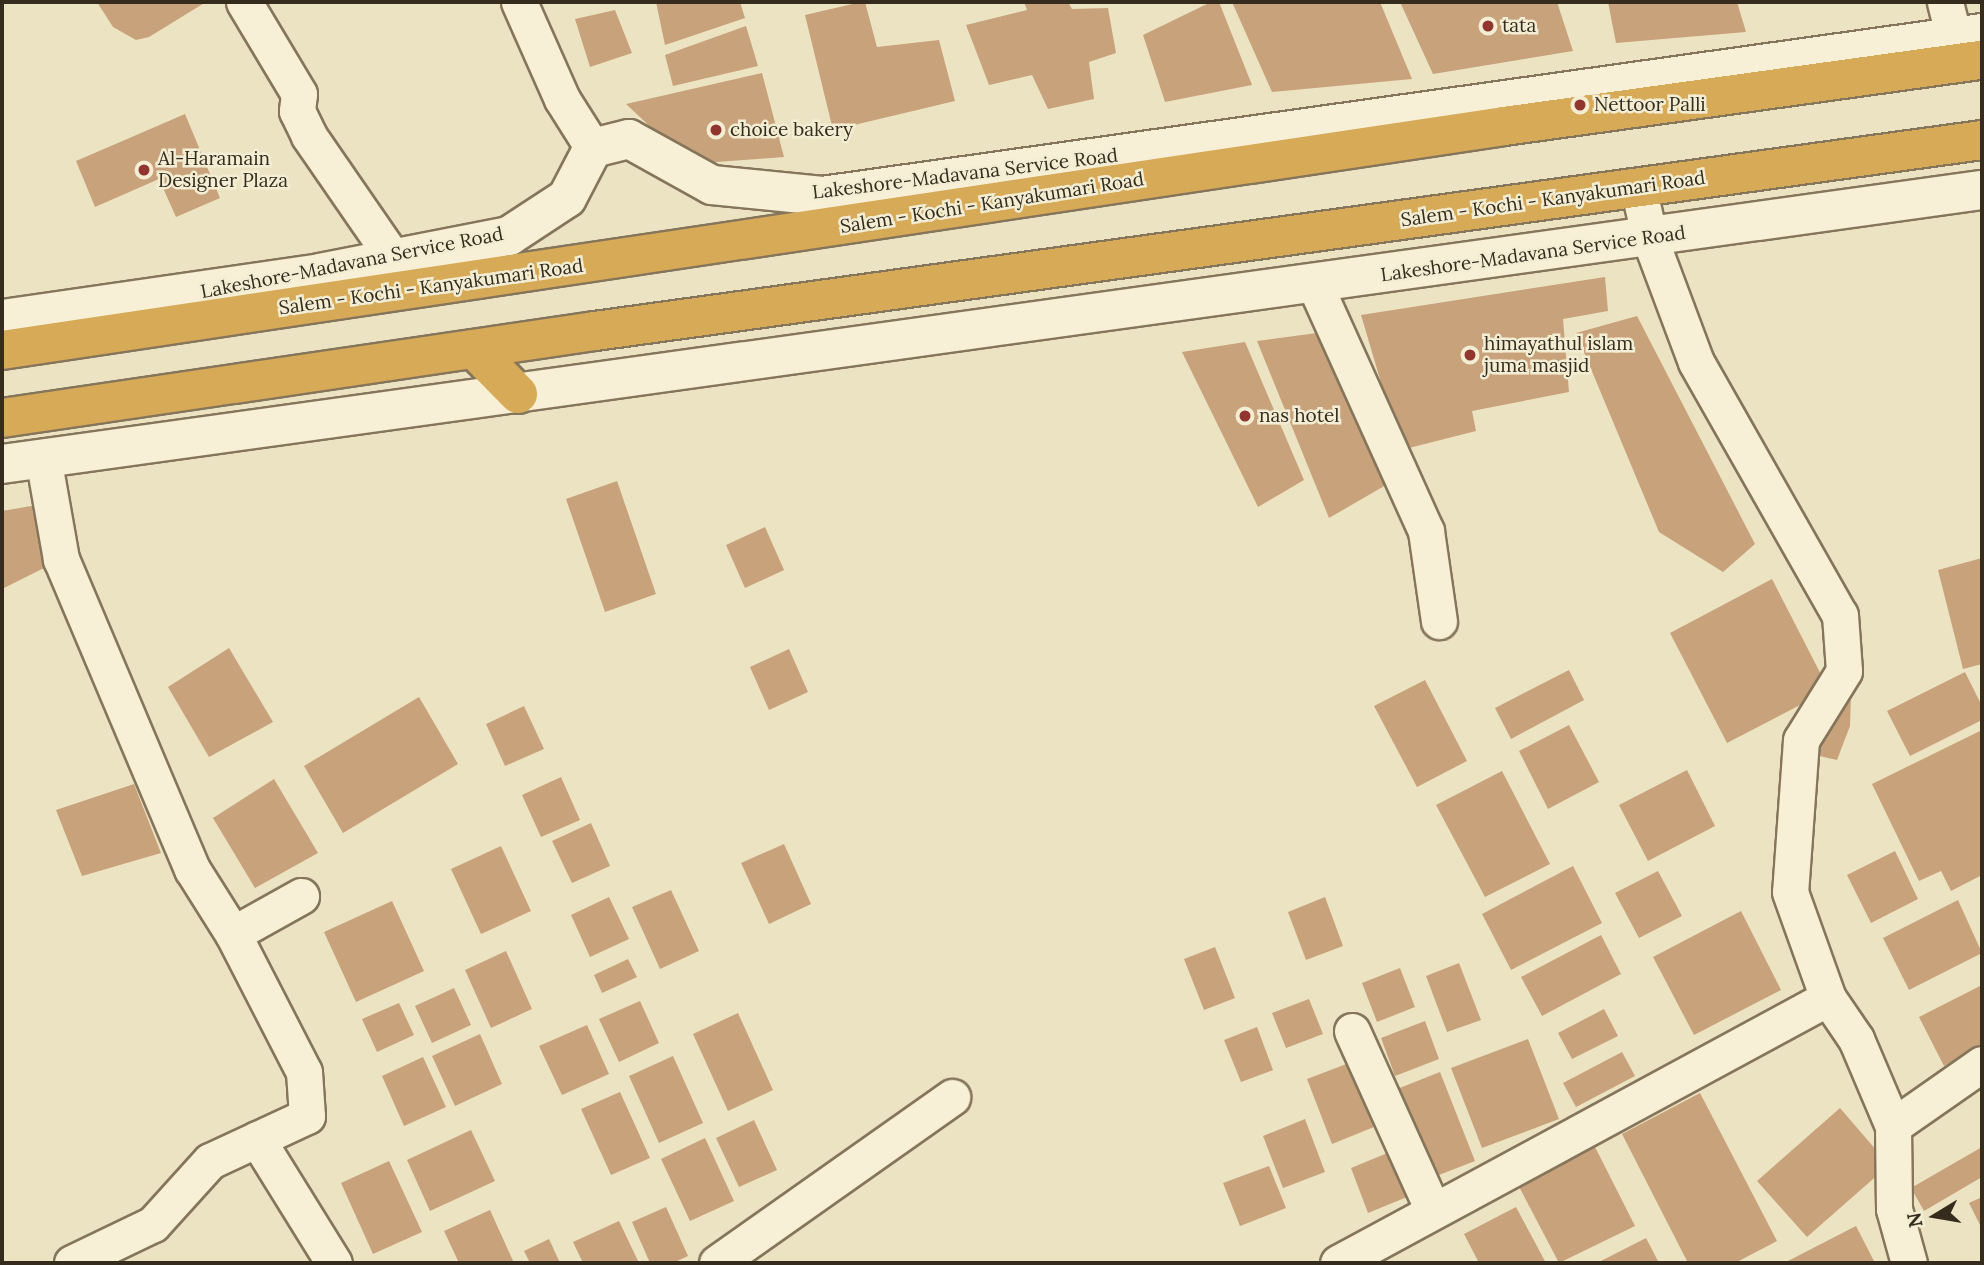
<!DOCTYPE html>
<html>
<head>
<meta charset="utf-8">
<style>
  body { margin:0 }
  #map { position:relative; width:1984px; height:1265px; overflow:hidden; background:#ece3c3; font-family:Lora,serif }
  div>[style] { position:absolute }
  [style*='--x'] { left:calc(var(--x)*1px); top:calc(var(--y)*1px); width:calc(var(--w)*1px); rotate:calc(var(--a)*1deg) }
  .building>* { inset:0; background:#c8a27b }
  .roads { filter:drop-shadow(2px 0 #85755b) drop-shadow(-2px 0 #85755b) drop-shadow(0 2px #85755b) drop-shadow(0 -2px #85755b) }
  .street>* { height:35px; margin:-17.5px; padding:0 17.5px; transform-origin:17.5px; border-radius:17.5px; background:#f7f0d6 }
  .secondary>* { height:38px; margin:-19px; padding:0 19px; transform-origin:19px; border-radius:19px; background:#f7f0d6 }
  .highway>* { height:38px; margin:-19px; padding:0 19px; transform-origin:19px; border-radius:19px; background:#d7aa58 }
  .dots>* { width:19px; height:19px; translate:-50% -50%; box-sizing:border-box; border:4px solid #f3edd3; border-radius:50% }
  span { translate:-50% -50%; white-space:nowrap; text-align:center; line-height:1.15; -webkit-text-stroke:5px #f3edd3; paint-order:stroke }
  .poi-label { font-size:19px; color:#362c1e }
  .left { translate:0 -50%; text-align:left }
  .street-label { font-size:19px; color:#362c1e }
  .frame { position:absolute; inset:0; border:4px solid #362c1e; pointer-events:none }
  .north { position:absolute; left:1900px; top:1181px; width:70px; height:70px; -webkit-text-stroke:5px #f3edd3; paint-order:stroke; rotate:259deg; font-size:19px; font-weight:700; line-height:28px; text-align:center; color:#362c1e }
  .north::after { content:''; display:block; margin:auto; width:24px; height:32px; background:#362c1e; clip-path:polygon(50% 0,100% 100%,50% 72%,0 100%) }
</style>
</head>
<body>
<div id="map">
  <div class="building">
    <i style="clip-path:polygon(97px 2px,206px 2px,149px 37px,136px 40px,113px 27px)"></i>
    <i style="clip-path:polygon(656px 2px,740px 2px,745px 18px,665px 45px)"></i>
    <i style="clip-path:polygon(861px 2px,865px 2px,877px 47px,939px 40px,955px 101px,833px 130px,805px 15px)"></i>
    <i style="clip-path:polygon(1024px 2px,1068px 2px,1072px 9px,1108px 8px,1116px 53px,1089px 62px,1094px 99px,1048px 109px,1032px 75px,989px 85px,966px 25px,1027px 10px)"></i>
    <i style="clip-path:polygon(1211px 2px,1219px 2px,1252px 85px,1165px 102px,1143px 35px)"></i>
    <i style="clip-path:polygon(1232px 2px,1380px 2px,1412px 79px,1272px 92px)"></i>
    <i style="clip-path:polygon(1400px 2px,1557px 2px,1573px 51px,1433px 74px)"></i>
    <i style="clip-path:polygon(1608px 2px,1737px 2px,1746px 32px,1616px 43px)"></i>
    <i style="clip-path:polygon(615px 10px,632px 53px,590px 67px,575px 19px)"></i>
    <i style="clip-path:polygon(746px 26px,758px 66px,673px 86px,665px 55px)"></i>
    <i style="clip-path:polygon(762px 73px,784px 157px,690px 164px,626px 104px)"></i>
    <i style="clip-path:polygon(185px 114px,220px 198px,176px 217px,159px 179px,95px 207px,76px 161px)"></i>
    <i style="clip-path:polygon(1605px 277px,1608px 311px,1563px 319px,1569px 392px,1472px 411px,1476px 431px,1401px 450px,1361px 315px)"></i>
    <i style="clip-path:polygon(1637px 316px,1755px 544px,1723px 572px,1659px 532px,1576px 333px)"></i>
    <i style="clip-path:polygon(1317px 333px,1386px 485px,1329px 518px,1257px 341px)"></i>
    <i style="clip-path:polygon(1245px 342px,1304px 480px,1258px 507px,1182px 352px)"></i>
    <i style="clip-path:polygon(617px 481px,656px 594px,605px 612px,566px 499px)"></i>
    <i style="clip-path:polygon(37px 505px,44px 568px,2px 589px,2px 511px)"></i>
    <i style="clip-path:polygon(765px 527px,784px 570px,745px 588px,726px 545px)"></i>
    <i style="clip-path:polygon(1982px 558px,1982px 664px,1963px 669px,1938px 570px)"></i>
    <i style="clip-path:polygon(1772px 579px,1829px 690px,1727px 743px,1670px 633px)"></i>
    <i style="clip-path:polygon(229px 648px,273px 722px,209px 757px,168px 687px)"></i>
    <i style="clip-path:polygon(789px 649px,808px 692px,769px 710px,750px 667px)"></i>
    <i style="clip-path:polygon(1569px 670px,1584px 700px,1511px 739px,1495px 708px)"></i>
    <i style="clip-path:polygon(1965px 672px,1982px 706px,1982px 720px,1910px 756px,1887px 711px)"></i>
    <i style="clip-path:polygon(1425px 680px,1467px 761px,1417px 787px,1374px 706px)"></i>
    <i style="clip-path:polygon(1851px 691px,1850px 726px,1837px 760px,1815px 755px,1822px 710px)"></i>
    <i style="clip-path:polygon(419px 697px,458px 764px,343px 833px,304px 766px)"></i>
    <i style="clip-path:polygon(524px 706px,544px 749px,505px 766px,486px 724px)"></i>
    <i style="clip-path:polygon(1569px 725px,1599px 782px,1548px 809px,1519px 751px)"></i>
    <i style="clip-path:polygon(1982px 730px,1982px 875px,1951px 891px,1941px 871px,1919px 881px,1872px 784px)"></i>
    <i style="clip-path:polygon(1687px 770px,1715px 826px,1648px 861px,1619px 805px)"></i>
    <i style="clip-path:polygon(1502px 771px,1550px 864px,1485px 897px,1436px 805px)"></i>
    <i style="clip-path:polygon(561px 777px,580px 820px,541px 837px,522px 795px)"></i>
    <i style="clip-path:polygon(274px 779px,318px 853px,255px 888px,213px 818px)"></i>
    <i style="clip-path:polygon(134px 784px,161px 853px,82px 876px,56px 810px)"></i>
    <i style="clip-path:polygon(591px 823px,610px 866px,572px 883px,552px 841px)"></i>
    <i style="clip-path:polygon(784px 844px,811px 904px,769px 924px,741px 863px)"></i>
    <i style="clip-path:polygon(501px 846px,531px 911px,481px 934px,451px 869px)"></i>
    <i style="clip-path:polygon(1895px 851px,1918px 899px,1871px 923px,1847px 875px)"></i>
    <i style="clip-path:polygon(1573px 866px,1602px 923px,1511px 970px,1482px 914px)"></i>
    <i style="clip-path:polygon(1658px 871px,1682px 916px,1639px 938px,1615px 893px)"></i>
    <i style="clip-path:polygon(671px 890px,699px 951px,660px 969px,632px 907px)"></i>
    <i style="clip-path:polygon(609px 897px,629px 939px,590px 957px,571px 915px)"></i>
    <i style="clip-path:polygon(1325px 897px,1343px 946px,1306px 960px,1288px 912px)"></i>
    <i style="clip-path:polygon(1958px 900px,1982px 953px,1909px 990px,1883px 938px)"></i>
    <i style="clip-path:polygon(392px 901px,424px 971px,356px 1002px,324px 932px)"></i>
    <i style="clip-path:polygon(1741px 911px,1781px 990px,1694px 1035px,1653px 957px)"></i>
    <i style="clip-path:polygon(1601px 935px,1621px 974px,1542px 1016px,1521px 977px)"></i>
    <i style="clip-path:polygon(1215px 947px,1235px 998px,1204px 1010px,1184px 959px)"></i>
    <i style="clip-path:polygon(506px 951px,532px 1009px,491px 1028px,465px 970px)"></i>
    <i style="clip-path:polygon(628px 959px,637px 977px,602px 993px,594px 975px)"></i>
    <i style="clip-path:polygon(1459px 963px,1481px 1020px,1447px 1032px,1426px 976px)"></i>
    <i style="clip-path:polygon(1400px 968px,1415px 1007px,1377px 1022px,1362px 983px)"></i>
    <i style="clip-path:polygon(1982px 985px,1982px 1044px,1944px 1066px,1919px 1017px)"></i>
    <i style="clip-path:polygon(454px 988px,471px 1025px,432px 1043px,415px 1006px)"></i>
    <i style="clip-path:polygon(1309px 999px,1323px 1034px,1286px 1048px,1272px 1013px)"></i>
    <i style="clip-path:polygon(640px 1001px,659px 1043px,619px 1062px,599px 1019px)"></i>
    <i style="clip-path:polygon(399px 1003px,414px 1035px,377px 1052px,362px 1019px)"></i>
    <i style="clip-path:polygon(1604px 1009px,1618px 1036px,1572px 1059px,1558px 1033px)"></i>
    <i style="clip-path:polygon(738px 1013px,773px 1090px,728px 1111px,693px 1034px)"></i>
    <i style="clip-path:polygon(1425px 1021px,1439px 1059px,1395px 1076px,1381px 1038px)"></i>
    <i style="clip-path:polygon(587px 1025px,609px 1074px,562px 1095px,539px 1046px)"></i>
    <i style="clip-path:polygon(1257px 1027px,1273px 1070px,1241px 1082px,1224px 1040px)"></i>
    <i style="clip-path:polygon(480px 1034px,502px 1084px,455px 1106px,432px 1056px)"></i>
    <i style="clip-path:polygon(1528px 1039px,1559px 1119px,1482px 1148px,1451px 1068px)"></i>
    <i style="clip-path:polygon(1622px 1052px,1635px 1076px,1576px 1107px,1563px 1083px)"></i>
    <i style="clip-path:polygon(673px 1056px,703px 1123px,659px 1143px,629px 1076px)"></i>
    <i style="clip-path:polygon(423px 1057px,446px 1107px,404px 1126px,382px 1076px)"></i>
    <i style="clip-path:polygon(1349px 1063px,1374px 1127px,1332px 1144px,1307px 1079px)"></i>
    <i style="clip-path:polygon(1440px 1072px,1475px 1161px,1426px 1180px,1392px 1091px)"></i>
    <i style="clip-path:polygon(620px 1092px,650px 1158px,611px 1175px,581px 1109px)"></i>
    <i style="clip-path:polygon(1700px 1093px,1777px 1241px,1735px 1263px,1688px 1263px,1622px 1134px)"></i>
    <i style="clip-path:polygon(1840px 1108px,1889px 1165px,1807px 1237px,1757px 1181px)"></i>
    <i style="clip-path:polygon(1305px 1119px,1325px 1172px,1283px 1188px,1263px 1136px)"></i>
    <i style="clip-path:polygon(754px 1120px,777px 1170px,739px 1187px,716px 1138px)"></i>
    <i style="clip-path:polygon(471px 1130px,495px 1181px,430px 1211px,407px 1160px)"></i>
    <i style="clip-path:polygon(705px 1138px,734px 1201px,690px 1221px,661px 1159px)"></i>
    <i style="clip-path:polygon(1591px 1139px,1635px 1226px,1559px 1263px,1515px 1179px)"></i>
    <i style="clip-path:polygon(1982px 1147px,1982px 1177px,1924px 1211px,1911px 1188px)"></i>
    <i style="clip-path:polygon(1390px 1152px,1407px 1197px,1368px 1213px,1351px 1168px)"></i>
    <i style="clip-path:polygon(389px 1161px,422px 1232px,373px 1254px,341px 1183px)"></i>
    <i style="clip-path:polygon(1269px 1166px,1286px 1208px,1240px 1226px,1223px 1183px)"></i>
    <i style="clip-path:polygon(1982px 1197px,1982px 1229px,1969px 1203px)"></i>
    <i style="clip-path:polygon(666px 1207px,688px 1256px,673px 1263px,650px 1263px,632px 1222px)"></i>
    <i style="clip-path:polygon(1516px 1207px,1546px 1263px,1479px 1263px,1464px 1234px)"></i>
    <i style="clip-path:polygon(490px 1210px,514px 1263px,459px 1263px,444px 1231px)"></i>
    <i style="clip-path:polygon(619px 1221px,639px 1263px,583px 1263px,573px 1242px)"></i>
    <i style="clip-path:polygon(1856px 1226px,1875px 1263px,1784px 1263px)"></i>
    <i style="clip-path:polygon(1646px 1238px,1659px 1263px,1597px 1263px)"></i>
    <i style="clip-path:polygon(549px 1239px,560px 1263px,530px 1263px,524px 1251px)"></i>
  </div>
  <div class="roads">
    <div class="street">
      <i style="--x:244;--y:2;--w:107;--a:59.1"></i>
      <i style="--x:299;--y:94;--w:17;--a:97"></i>
      <i style="--x:297;--y:111;--w:28;--a:64"></i>
      <i style="--x:309;--y:136;--w:150;--a:55.4"></i>
      <i style="--x:519;--y:2;--w:106;--a:66.1"></i>
      <i style="--x:562;--y:99;--w:58;--a:57.7"></i>
      <i style="--x:1945;--y:2;--w:36;--a:76"></i>
      <i style="--x:1638;--y:187;--w:53;--a:77"></i>
      <i style="--x:1650;--y:239;--w:131;--a:69.5"></i>
      <i style="--x:1696;--y:362;--w:291;--a:60.4"></i>
      <i style="--x:1840;--y:615;--w:56;--a:85.9"></i>
      <i style="--x:1844;--y:671;--w:81;--a:121.9"></i>
      <i style="--x:1801;--y:740;--w:152;--a:94.1"></i>
      <i style="--x:1790;--y:892;--w:113;--a:70.3"></i>
      <i style="--x:1828;--y:998;--w:50;--a:55.7"></i>
      <i style="--x:1856;--y:1039;--w:95;--a:67"></i>
      <i style="--x:1893;--y:1126;--w:83;--a:89.3"></i>
      <i style="--x:1894;--y:1209;--w:56;--a:74.5"></i>
      <i style="--x:1314;--y:283;--w:272;--a:65.7"></i>
      <i style="--x:1426;--y:531;--w:91;--a:81.8"></i>
      <i style="--x:43;--y:457;--w:104;--a:80"></i>
      <i style="--x:61;--y:559;--w:337;--a:67.1"></i>
      <i style="--x:192;--y:869;--w:77;--a:57.8"></i>
      <i style="--x:233;--y:934;--w:155;--a:62.8"></i>
      <i style="--x:304;--y:1072;--w:44;--a:86.1"></i>
      <i style="--x:307;--y:1116;--w:107;--a:155.1"></i>
      <i style="--x:210;--y:1161;--w:85;--a:132.1"></i>
      <i style="--x:153;--y:1224;--w:90;--a:154.3"></i>
      <i style="--x:233;--y:934;--w:78;--a:-29.2"></i>
      <i style="--x:1352;--y:1031;--w:196;--a:65.7"></i>
      <i style="--x:1893;--y:1126;--w:108;--a:-34.9"></i>
      <i style="--x:257;--y:1139;--w:146;--a:58.2"></i>
      <i style="--x:717;--y:1263;--w:288;--a:-35.2"></i>
      <i style="--x:1338;--y:1263;--w:557;--a:-28.41"></i>
    </div>
    <div class="secondary">
      <i style="--x:2;--y:319;--w:321;--a:-8.2"></i>
      <i style="--x:320;--y:273;--w:193;--a:-11.1"></i>
      <i style="--x:509;--y:236;--w:69;--a:-33.2"></i>
      <i style="--x:567;--y:198;--w:56;--a:-62.5"></i>
      <i style="--x:593;--y:148;--w:37;--a:-14"></i>
      <i style="--x:629;--y:139;--w:95;--a:29"></i>
      <i style="--x:712;--y:185;--w:111;--a:5.7"></i>
      <i style="--x:822;--y:196;--w:1171;--a:-8"></i>
      <i style="--x:2;--y:464;--w:1999;--a:-7.88"></i>
    </div>
    <div class="highway">
      <i style="--x:474;--y:349;--w:63;--a:45.6"></i>
      <i style="--x:2;--y:350;--w:1519;--a:-8.48"></i>
      <i style="--x:1504;--y:126;--w:483;--a:-7.9"></i>
      <i style="--x:2;--y:418;--w:599;--a:-8.35"></i>
      <i style="--x:595;--y:331;--w:1400;--a:-7.84"></i>
    </div>
  </div>
  <div class="dots">
    <i style="left:1488px;top:26px;background:#91362e"></i>
    <i style="left:1580px;top:105px;background:#91362e"></i>
    <i style="left:716px;top:130px;background:#91362e"></i>
    <i style="left:144px;top:170px;background:#91362e"></i>
    <i style="left:1470px;top:355px;background:#91362e"></i>
    <i style="left:1245px;top:416px;background:#91362e"></i>
  </div>
  <div class="poi-label">
    <span class="left" style="left:1502px;top:26px">tata</span>
    <span class="left" style="left:1594px;top:105px">Nettoor Palli</span>
    <span class="left" style="left:730px;top:130px">choice bakery</span>
    <span class="left" style="left:158px;top:170px">Al-Haramain<br>Designer Plaza</span>
    <span class="left" style="left:1484px;top:355px">himayathul islam<br>juma masjid</span>
    <span class="left" style="left:1259px;top:416px">nas hotel</span>
  </div>
  <div class="street-label">
    <span style="left:965px;top:174px;rotate:-7deg">Lakeshore-Madavana Service Road</span>
    <span style="left:1553px;top:199px;rotate:-8deg">Salem - Kochi - Kanyakumari Road</span>
    <span style="left:992px;top:203px;rotate:-9deg">Salem - Kochi - Kanyakumari Road</span>
    <span style="left:1533px;top:254px;rotate:-8deg">Lakeshore-Madavana Service Road</span>
    <span style="left:352px;top:263px;rotate:-11deg">Lakeshore-Madavana Service Road</span>
    <span style="left:431px;top:287px;rotate:-8deg">Salem - Kochi - Kanyakumari Road</span>
  </div>
  <div class="frame"></div>
  <div class="north">N</div>
</div>
</body>
</html>
